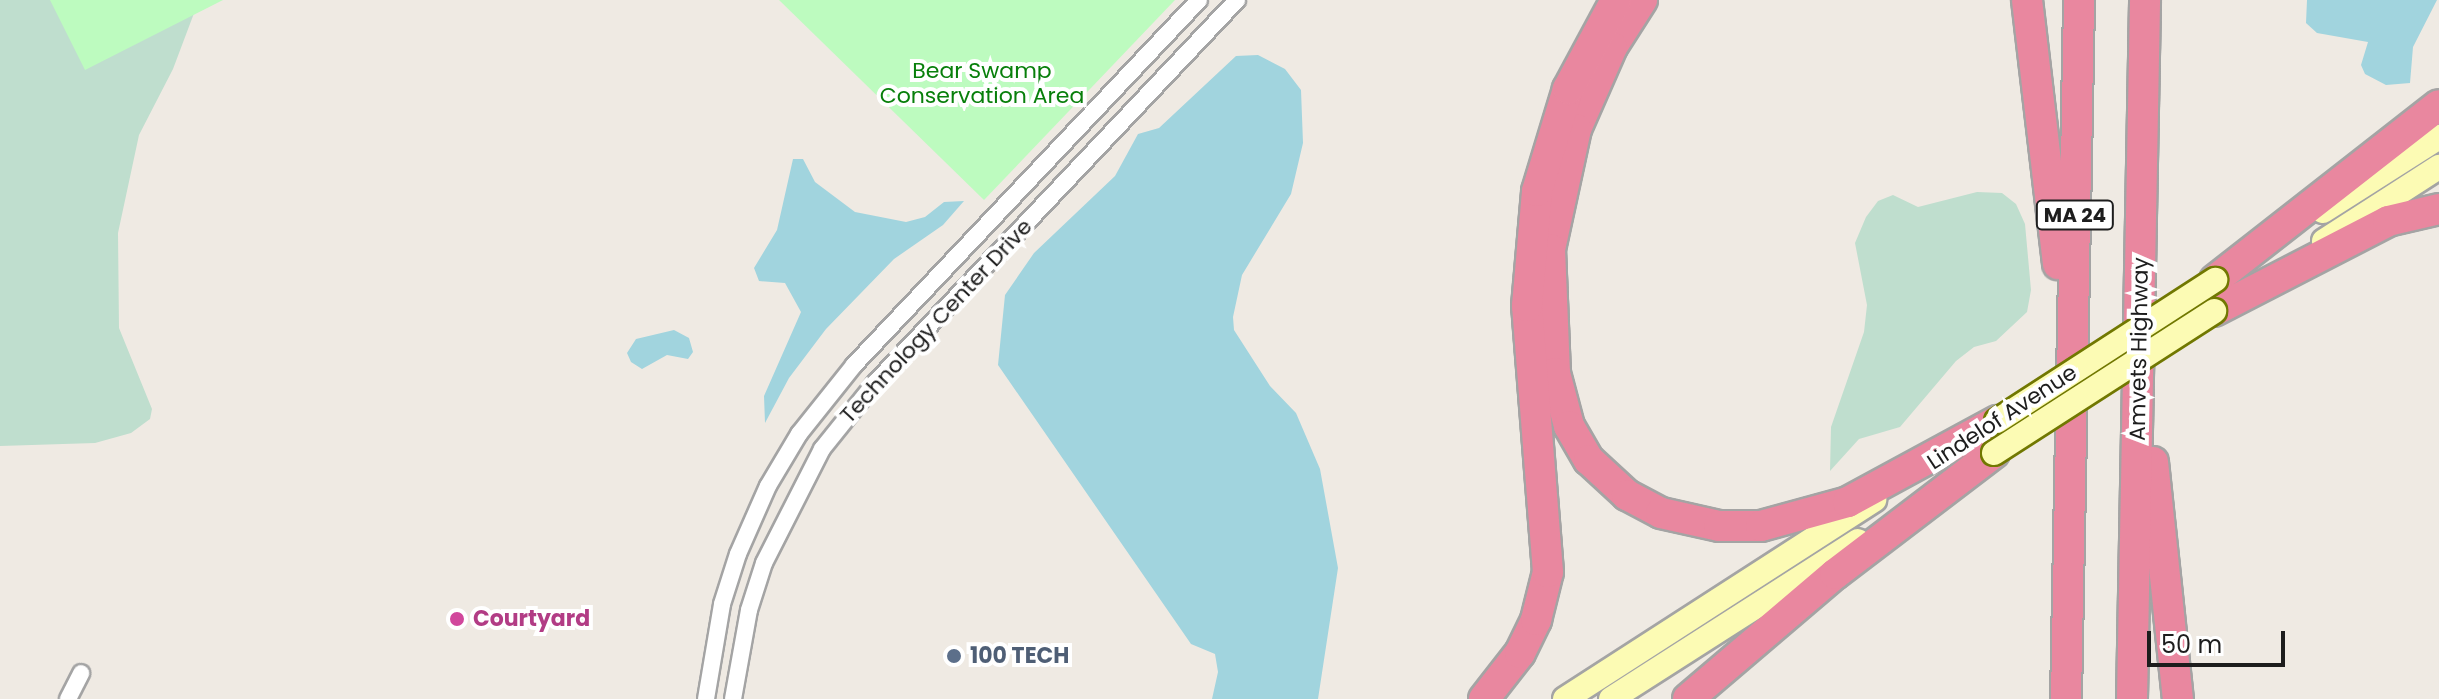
<!DOCTYPE html>
<html>
<head>
<meta charset="utf-8">
<style>
  body { margin:0 }
  #map { position:relative; width:2439px; height:699px; overflow:hidden; background:#efeae3; font-family:Poppins,sans-serif }
  div>[style] { position:absolute }
  [style*='--x'] { left:calc(var(--x)*1px); top:calc(var(--y)*1px); width:calc(var(--w)*1px); rotate:calc(var(--a)*1deg) }
  .wetland>* { inset:0; background:#bfdece }
  .park>* { inset:0; background:#bdfbbf }
  .water>* { inset:0; background:#a1d4de }
  .roads { filter:drop-shadow(2px 0 #a4a4a4) drop-shadow(-2px 0 #a4a4a4) drop-shadow(0 2px #a4a4a4) drop-shadow(0 -2px #a4a4a4) }
  .minor>* { height:16px; margin:-8px; padding:0 8px; transform-origin:8px; border-radius:8px; background:#fff }
  .secondary>* { height:24px; margin:-12px; padding:0 12px; transform-origin:12px; border-radius:12px; background:#fcfbb4 }
  .motorway>* { height:30px; margin:-15px; padding:0 15px; transform-origin:15px; border-radius:15px; background:#e9879f }
  .bridges { filter:drop-shadow(2px 0 #717801) drop-shadow(-2px 0 #717801) drop-shadow(0 2px #717801) drop-shadow(0 -2px #717801) }
  .secondary-bridge>* { height:24px; margin:-12px; padding:0 12px; transform-origin:12px; border-radius:12px; background:#fcfbb4 }
  .dots>* { width:22px; height:22px; translate:-50% -50%; box-sizing:border-box; border:4px solid #fff; border-radius:50% }
  span { translate:-50% -50%; white-space:nowrap; text-align:center; line-height:1.15; -webkit-text-stroke:8px #fff; paint-order:stroke }
  .shield-label span { padding:2px 6px; background:#fff; border:2px solid; border-radius:6px; -webkit-text-stroke-width:0 }
  .shield-label { font-size:20px; color:#1d1d1d; font-weight:700 }
  .park-label { font-size:22px; color:#087f0b }
  .street-label { font-size:22px; color:#1d1d1d }
  .hotel-label { font-size:22px; color:#b23c85; font-weight:700 }
  .left { translate:0 -50%; text-align:left }
  .service-label { font-size:22px; color:#4e5e75; font-weight:700 }
  .scale { position:absolute; left:2147px; top:631px; width:138px; height:36px; box-sizing:border-box; border:4px solid #1d1d1d; border-top:0; padding-left:10px; font-size:24px; line-height:28px; white-space:nowrap; color:#1d1d1d; -webkit-text-stroke:6px #fff; paint-order:stroke }
</style>
</head>
<body>
<div id="map">
  <div class="wetland">
    <i style="clip-path:polygon(0 0,199px 0,173px 69px,139px 135px,118px 233px,119px 328px,152px 409px,150px 419px,131px 433px,95px 443px,0 446px)"></i>
    <i style="clip-path:polygon(1977px 192px,2002px 193px,2016px 204px,2025px 224px,2031px 290px,2027px 312px,1996px 341px,1974px 347px,1956px 361px,1900px 427px,1859px 439px,1830px 471px,1831px 427px,1864px 332px,1867px 305px,1855px 243px,1866px 217px,1878px 201px,1893px 195px,1918px 207px)"></i>
  </div>
  <div class="park">
    <i style="clip-path:polygon(50px 0,223px 0,85px 70px)"></i>
    <i style="clip-path:polygon(779px 0,1175px 0,984px 200px)"></i>
  </div>
  <div class="water">
    <i style="clip-path:polygon(2307px 0,2437px 0,2413px 47px,2410px 83px,2386px 85px,2365px 74px,2361px 65px,2368px 42px,2317px 33px,2306px 23px)"></i>
    <i style="clip-path:polygon(1258px 55px,1285px 69px,1301px 90px,1303px 143px,1291px 194px,1242px 275px,1233px 317px,1234px 330px,1270px 386px,1296px 413px,1320px 469px,1338px 568px,1318px 699px,1212px 699px,1218px 672px,1215px 654px,1191px 644px,998px 365px,1005px 295px,1034px 253px,1115px 176px,1138px 134px,1159px 128px,1236px 56px)"></i>
    <i style="clip-path:polygon(793px 159px,803px 159px,815px 182px,855px 212px,906px 222px,925px 217px,944px 202px,964px 201px,943px 225px,894px 259px,826px 329px,789px 378px,765px 423px,764px 396px,801px 312px,785px 283px,759px 281px,754px 268px,777px 230px)"></i>
    <i style="clip-path:polygon(674px 330px,689px 338px,693px 352px,688px 359px,667px 355px,642px 369px,631px 362px,627px 353px,636px 339px)"></i>
  </div>
  <div class="roads">
    <div class="minor">
      <i style="--x:68;--y:699;--w:29;--a:-63"></i>
      <i style="--x:706;--y:699;--w:96;--a:-80.4"></i>
      <i style="--x:722;--y:604;--w:52;--a:-72.3"></i>
      <i style="--x:738;--y:554;--w:74;--a:-66.2"></i>
      <i style="--x:768;--y:486;--w:61;--a:-59.2"></i>
      <i style="--x:799;--y:434;--w:88;--a:-51.4"></i>
      <i style="--x:854;--y:365;--w:502;--a:-46.61"></i>
      <i style="--x:733;--y:699;--w:90;--a:-79.8"></i>
      <i style="--x:749;--y:610;--w:49;--a:-72.3"></i>
      <i style="--x:764;--y:563;--w:128;--a:-63"></i>
      <i style="--x:822;--y:449;--w:85;--a:-51.2"></i>
      <i style="--x:875;--y:383;--w:527;--a:-46.61"></i>
    </div>
    <div class="secondary">
      <i style="--x:2323;--y:211;--w:138;--a:-32.5"></i>
      <i style="--x:2324;--y:241;--w:137;--a:-32.8"></i>
      <i style="--x:1565;--y:699;--w:368;--a:-32.8"></i>
      <i style="--x:1611;--y:699;--w:293;--a:-32.6"></i>
    </div>
    <div class="motorway">
      <i style="--x:1642;--y:0;--w:56;--a:122.6"></i>
      <i style="--x:1612;--y:47;--w:90;--a:113.7"></i>
      <i style="--x:1576;--y:129;--w:123;--a:102.2"></i>
      <i style="--x:1550;--y:249;--w:124;--a:87.7"></i>
      <i style="--x:1555;--y:373;--w:55;--a:75.2"></i>
      <i style="--x:1569;--y:426;--w:39;--a:60"></i>
      <i style="--x:1589;--y:460;--w:52;--a:42.6"></i>
      <i style="--x:1627;--y:495;--w:38;--a:28"></i>
      <i style="--x:1661;--y:513;--w:59;--a:12.6"></i>
      <i style="--x:1719;--y:526;--w:42;--a:0"></i>
      <i style="--x:1761;--y:526;--w:90;--a:-15.4"></i>
      <i style="--x:1848;--y:502;--w:170;--a:-28.5"></i>
      <i style="--x:2027;--y:0;--w:266;--a:83.3"></i>
      <i style="--x:2215;--y:280;--w:284;--a:-38"></i>
      <i style="--x:2214;--y:311;--w:196;--a:-27.3"></i>
      <i style="--x:2388;--y:221;--w:52;--a:-13.2"></i>
      <i style="--x:2153;--y:462;--w:238;--a:84"></i>
      <i style="--x:1484;--y:699;--w:58;--a:-52"></i>
      <i style="--x:1520;--y:653;--w:37;--a:-64"></i>
      <i style="--x:1536;--y:620;--w:49;--a:-76"></i>
      <i style="--x:1548;--y:572;--w:267;--a:-94.5"></i>
      <i style="--x:1527;--y:306;--w:115;--a:-85"></i>
      <i style="--x:1537;--y:191;--w:107;--a:-73.1"></i>
      <i style="--x:1568;--y:89;--w:101;--a:-61.7"></i>
      <i style="--x:1688;--y:699;--w:193;--a:-40.4"></i>
      <i style="--x:1835;--y:574;--w:200;--a:-37.3"></i>
      <i style="--x:2066;--y:699;--w:699;--a:-88.93"></i>
      <i style="--x:2132;--y:699;--w:699;--a:-88.93"></i>
    </div>
  </div>
  <div class="bridges">
    <div class="secondary-bridge">
      <i style="--x:1997;--y:421;--w:260;--a:-32.9"></i>
      <i style="--x:1994;--y:453;--w:262;--a:-32.8"></i>
    </div>
  </div>
  <div class="dots">
    <i style="left:457px;top:619px;background:#d1479c"></i>
    <i style="left:954px;top:656px;background:#5c6f8a"></i>
  </div>
  <div class="shield-label">
    <span style="left:2075px;top:215px">MA 24</span>
  </div>
  <div class="park-label">
    <span style="left:982px;top:83px">Bear Swamp<br>Conservation Area</span>
  </div>
  <div class="street-label">
    <span style="left:936px;top:321px;rotate:-47deg">Technology Center Drive</span>
    <span style="left:2139px;top:349px;rotate:-89deg">Amvets Highway</span>
    <span style="left:2002px;top:417px;rotate:-33deg">Lindelof Avenue</span>
  </div>
  <div class="hotel-label">
    <span class="left" style="left:473px;top:619px">Courtyard</span>
  </div>
  <div class="service-label">
    <span class="left" style="left:970px;top:656px">100 TECH</span>
  </div>
  <div class="scale">50 m</div>
</div>
</body>
</html>
